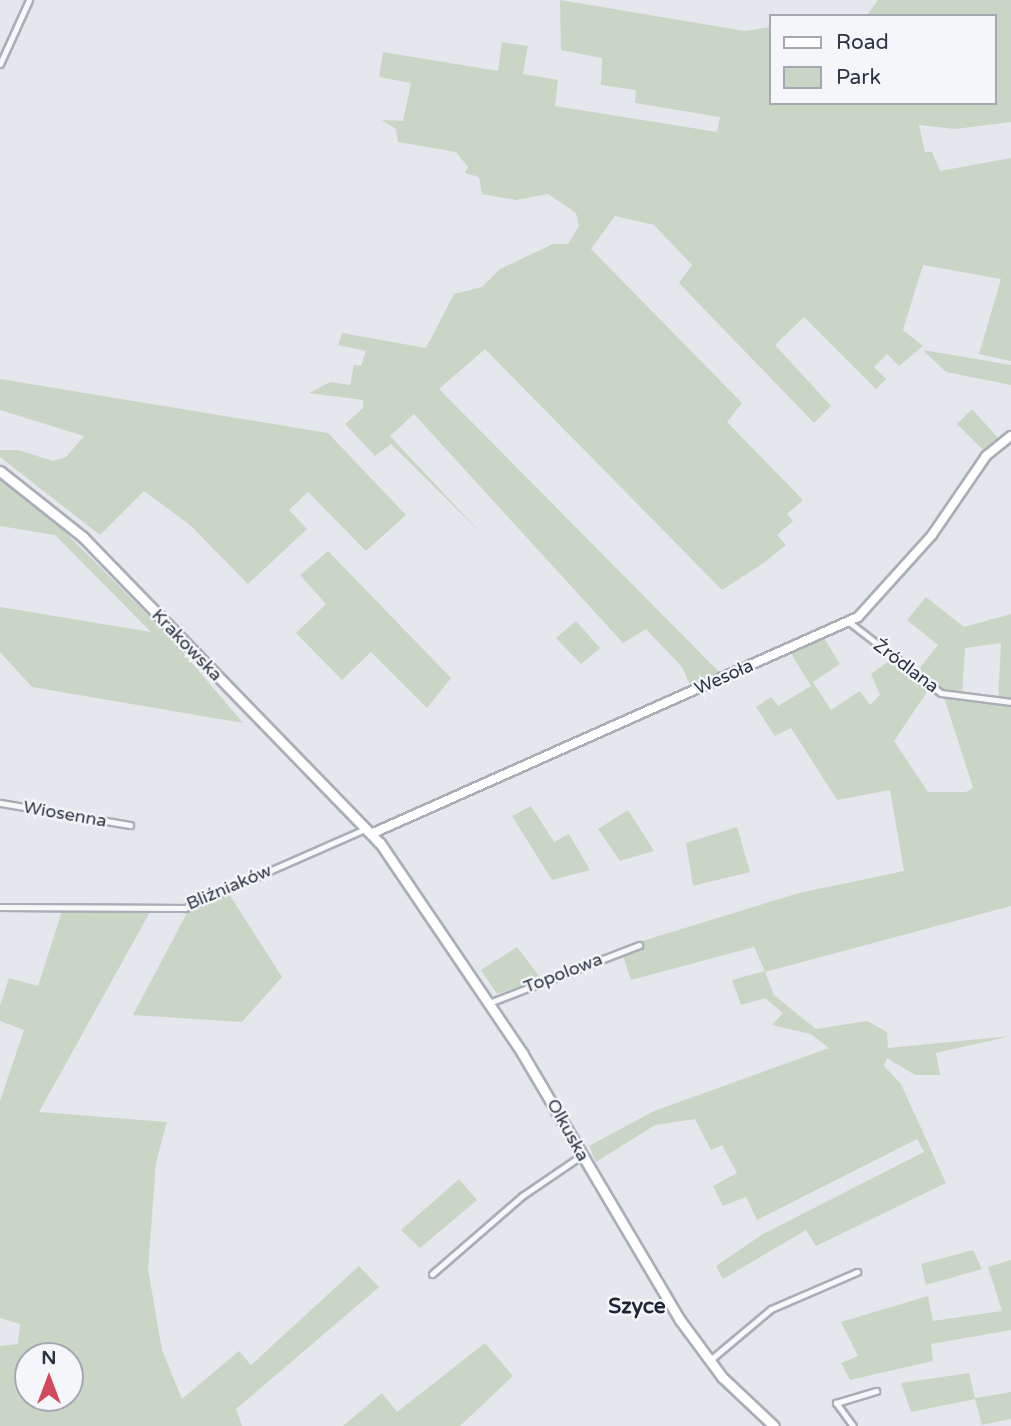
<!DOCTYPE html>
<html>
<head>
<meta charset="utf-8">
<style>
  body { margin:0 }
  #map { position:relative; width:1011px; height:1426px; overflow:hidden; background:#e4e7ec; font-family:"Varela Round",sans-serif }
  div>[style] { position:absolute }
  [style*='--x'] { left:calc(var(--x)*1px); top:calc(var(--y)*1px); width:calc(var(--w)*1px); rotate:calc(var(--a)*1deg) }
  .green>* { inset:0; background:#c9d6c5 }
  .roads { filter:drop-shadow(2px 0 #a9aeb7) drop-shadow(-2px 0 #a9aeb7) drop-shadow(0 2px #a9aeb7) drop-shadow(0 -2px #a9aeb7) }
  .street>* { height:5px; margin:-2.5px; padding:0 2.5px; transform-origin:2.5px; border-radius:2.5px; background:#f7f8fa }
  .secondary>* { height:8px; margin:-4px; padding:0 4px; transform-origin:4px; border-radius:4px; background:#fff }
  .primary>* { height:9px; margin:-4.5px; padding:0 4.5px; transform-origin:4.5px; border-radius:4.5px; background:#fff }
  span { translate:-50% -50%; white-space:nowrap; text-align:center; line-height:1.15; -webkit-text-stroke:5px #f4f6f9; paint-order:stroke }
  .street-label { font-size:18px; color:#2b3445 }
  .quarter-label { font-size:21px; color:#1d2536; font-weight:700 }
  .legend { position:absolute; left:769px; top:14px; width:228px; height:91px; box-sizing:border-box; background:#f4f6f9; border:2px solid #a4a8b1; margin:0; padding:9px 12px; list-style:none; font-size:21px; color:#2b3445 }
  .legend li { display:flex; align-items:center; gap:14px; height:35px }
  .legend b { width:35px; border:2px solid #a4a8b1 }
  .north { position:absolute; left:14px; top:1342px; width:70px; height:70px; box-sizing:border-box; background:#f4f6f9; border:2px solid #a4a8b1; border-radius:50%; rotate:0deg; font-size:19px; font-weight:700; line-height:28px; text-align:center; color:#2b3445 }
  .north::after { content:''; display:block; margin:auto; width:24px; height:32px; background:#d1495b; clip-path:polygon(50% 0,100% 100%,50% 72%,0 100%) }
</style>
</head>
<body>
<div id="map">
  <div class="green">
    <i style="clip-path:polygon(560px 0,745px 31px,771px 27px,771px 103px,995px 103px,995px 16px,858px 16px,868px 14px,878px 0,1011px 0,1011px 122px,955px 129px,919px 125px,925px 152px,932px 152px,940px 171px,1011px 158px,1011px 361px,979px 354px,1001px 279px,923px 265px,903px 330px,923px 346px,899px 366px,887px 354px,874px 367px,886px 379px,876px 389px,804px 317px,775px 345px,831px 406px,814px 423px,679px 283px,692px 265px,654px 225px,615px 216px,591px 249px,742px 403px,727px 422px,803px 500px,787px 514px,793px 521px,777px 535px,786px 545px,765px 562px,722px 590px,485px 349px,439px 389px,721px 674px,691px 687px,682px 667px,646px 629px,623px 643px,414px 414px,390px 436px,481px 533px,391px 444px,375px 456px,345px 424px,363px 408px,363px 400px,309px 393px,330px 382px,350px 385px,354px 365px,361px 366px,366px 351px,338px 345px,342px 333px,426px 348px,454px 294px,482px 287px,500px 269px,553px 244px,568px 244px,579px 226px,576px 213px,548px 194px,516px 200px,482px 194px,479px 177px,465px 173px,468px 167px,456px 152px,398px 142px,396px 129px,382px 120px,403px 121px,411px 83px,379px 77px,383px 52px,498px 71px,502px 42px,528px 46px,523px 74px,558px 80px,555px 106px,717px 132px,720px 117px,635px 103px,636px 90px,601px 85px,602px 58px,561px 50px)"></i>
    <i style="clip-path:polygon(923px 350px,1011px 365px,1011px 385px,946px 372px)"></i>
    <i style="clip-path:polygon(0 379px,328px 433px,406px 515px,366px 551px,308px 492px,289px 510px,307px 529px,248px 584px,190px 525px,144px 491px,100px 535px,0 457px,0 450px,18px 450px,53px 461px,66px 457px,84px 436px,0 410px)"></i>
    <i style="clip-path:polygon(972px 409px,998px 438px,984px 451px,957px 424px)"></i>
    <i style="clip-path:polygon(0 479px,62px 529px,169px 636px,243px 723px,32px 687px,0 652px,0 607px,151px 632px,55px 535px,0 526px)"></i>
    <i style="clip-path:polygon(328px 551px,451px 678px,427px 708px,371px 652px,342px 680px,296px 633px,326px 604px,300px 575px)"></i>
    <i style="clip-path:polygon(evenodd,926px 597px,964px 627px,1011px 614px,1011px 906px,765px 972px,774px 995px,816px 1029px,867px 1021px,887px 1032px,888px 1048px,1011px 1036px,936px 1053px,940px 1075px,915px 1075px,887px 1058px,884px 1066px,901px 1084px,946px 1183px,816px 1246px,806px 1230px,723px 1279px,716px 1266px,763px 1234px,924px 1152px,917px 1139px,757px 1220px,746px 1197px,723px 1206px,713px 1186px,737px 1173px,722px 1145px,711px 1150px,695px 1119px,655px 1125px,596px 1162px,589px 1146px,654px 1111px,829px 1048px,811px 1034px,772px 1025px,783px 1013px,765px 998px,741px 1005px,732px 980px,765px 971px,754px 947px,631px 980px,622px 953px,626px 946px,799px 893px,904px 871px,890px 790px,837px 800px,791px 728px,775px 736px,756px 707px,771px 697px,778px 706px,811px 686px,790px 652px,824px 638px,840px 664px,813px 682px,831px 710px,860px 691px,870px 705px,880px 695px,871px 674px,892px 659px,914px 675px,938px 645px,907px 620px,926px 597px,1001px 643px,998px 702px,962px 698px,965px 648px,1001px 643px,926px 597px,929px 689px,944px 697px,973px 788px,966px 792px,928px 792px,894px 741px,929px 689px)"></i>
    <i style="clip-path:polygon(576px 621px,600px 648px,581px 664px,556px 638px)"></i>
    <i style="clip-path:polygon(531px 806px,554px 842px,569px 834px,590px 870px,552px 880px,512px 816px)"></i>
    <i style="clip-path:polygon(628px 810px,654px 851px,620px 861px,598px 829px)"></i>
    <i style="clip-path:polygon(737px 827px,750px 872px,693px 886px,686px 843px)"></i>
    <i style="clip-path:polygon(229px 894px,282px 977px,242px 1022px,133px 1015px,187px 913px)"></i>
    <i style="clip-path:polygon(evenodd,62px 911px,150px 912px,39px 1112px,167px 1122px,156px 1162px,148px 1269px,162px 1350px,182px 1399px,239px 1351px,251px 1365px,359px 1266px,379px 1287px,236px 1409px,242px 1426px,0 1426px,0 1346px,18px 1344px,20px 1324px,0 1318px,0 1101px,24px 1030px,0 1021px,0 1006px,9px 978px,38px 986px,62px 911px,28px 1356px,70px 1356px,70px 1398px,28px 1398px,28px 1356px)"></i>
    <i style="clip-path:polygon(517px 947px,542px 980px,497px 994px,481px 970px)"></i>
    <i style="clip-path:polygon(459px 1179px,477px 1200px,420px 1248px,401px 1230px)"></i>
    <i style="clip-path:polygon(973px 1250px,982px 1269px,926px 1285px,921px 1264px)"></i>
    <i style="clip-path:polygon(1011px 1260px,1011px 1330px,931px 1344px,933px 1361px,850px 1380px,841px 1363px,858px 1356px,841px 1322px,928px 1296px,933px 1321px,1002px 1311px,988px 1267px)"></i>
    <i style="clip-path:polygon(485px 1343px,513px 1376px,460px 1426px,343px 1426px,382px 1393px,397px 1412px)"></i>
    <i style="clip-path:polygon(969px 1373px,975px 1398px,1011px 1392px,1011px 1419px,982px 1425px,975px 1399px,911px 1412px,901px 1383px)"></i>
  </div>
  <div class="roads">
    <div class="street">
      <i style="--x:0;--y:64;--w:70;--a:-65.6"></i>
      <i style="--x:849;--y:622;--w:116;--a:37.7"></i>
      <i style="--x:941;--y:693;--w:71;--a:7.3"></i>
      <i style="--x:0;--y:803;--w:132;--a:9.6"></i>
      <i style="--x:0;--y:907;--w:185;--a:0.3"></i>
      <i style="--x:185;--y:908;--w:199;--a:-23.7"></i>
      <i style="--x:489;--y:1003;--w:161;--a:-21.1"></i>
      <i style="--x:432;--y:1274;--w:119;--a:-40.9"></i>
      <i style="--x:522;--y:1196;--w:73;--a:-34.3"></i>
      <i style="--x:709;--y:1361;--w:81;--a:-40"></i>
      <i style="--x:771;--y:1309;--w:94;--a:-23.3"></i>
      <i style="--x:853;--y:1426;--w:29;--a:-126"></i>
      <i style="--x:836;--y:1403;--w:42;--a:-16.7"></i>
    </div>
    <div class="secondary">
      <i style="--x:371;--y:834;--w:533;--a:-24.02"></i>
      <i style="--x:858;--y:617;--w:110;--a:-47.9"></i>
      <i style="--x:932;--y:535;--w:96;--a:-55.6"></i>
      <i style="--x:986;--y:456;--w:32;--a:-39"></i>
    </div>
    <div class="primary">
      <i style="--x:0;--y:471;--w:106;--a:38.5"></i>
      <i style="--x:83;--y:537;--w:426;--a:45.9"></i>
      <i style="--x:380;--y:843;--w:254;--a:55.9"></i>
      <i style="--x:522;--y:1053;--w:310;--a:59.4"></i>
      <i style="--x:680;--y:1320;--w:71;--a:53.6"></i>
      <i style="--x:722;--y:1377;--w:71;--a:43.3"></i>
    </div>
  </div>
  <div class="street-label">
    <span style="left:187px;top:645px;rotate:46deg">Krakowska</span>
    <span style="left:906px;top:666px;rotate:37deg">Źródlana</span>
    <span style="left:724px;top:677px;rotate:-24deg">Wesoła</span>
    <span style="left:65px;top:814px;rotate:10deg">Wiosenna</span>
    <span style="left:229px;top:887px;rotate:-23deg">Bliźniaków</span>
    <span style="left:563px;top:973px;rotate:-21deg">Topolowa</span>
    <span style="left:568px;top:1130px;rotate:61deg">Olkuska</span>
  </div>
  <div class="quarter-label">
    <span style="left:637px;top:1307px">Szyce</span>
  </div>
  <ul class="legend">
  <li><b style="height:9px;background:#fff"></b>Road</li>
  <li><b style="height:19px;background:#c9d6c5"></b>Park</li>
  </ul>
  <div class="north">N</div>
</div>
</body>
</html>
